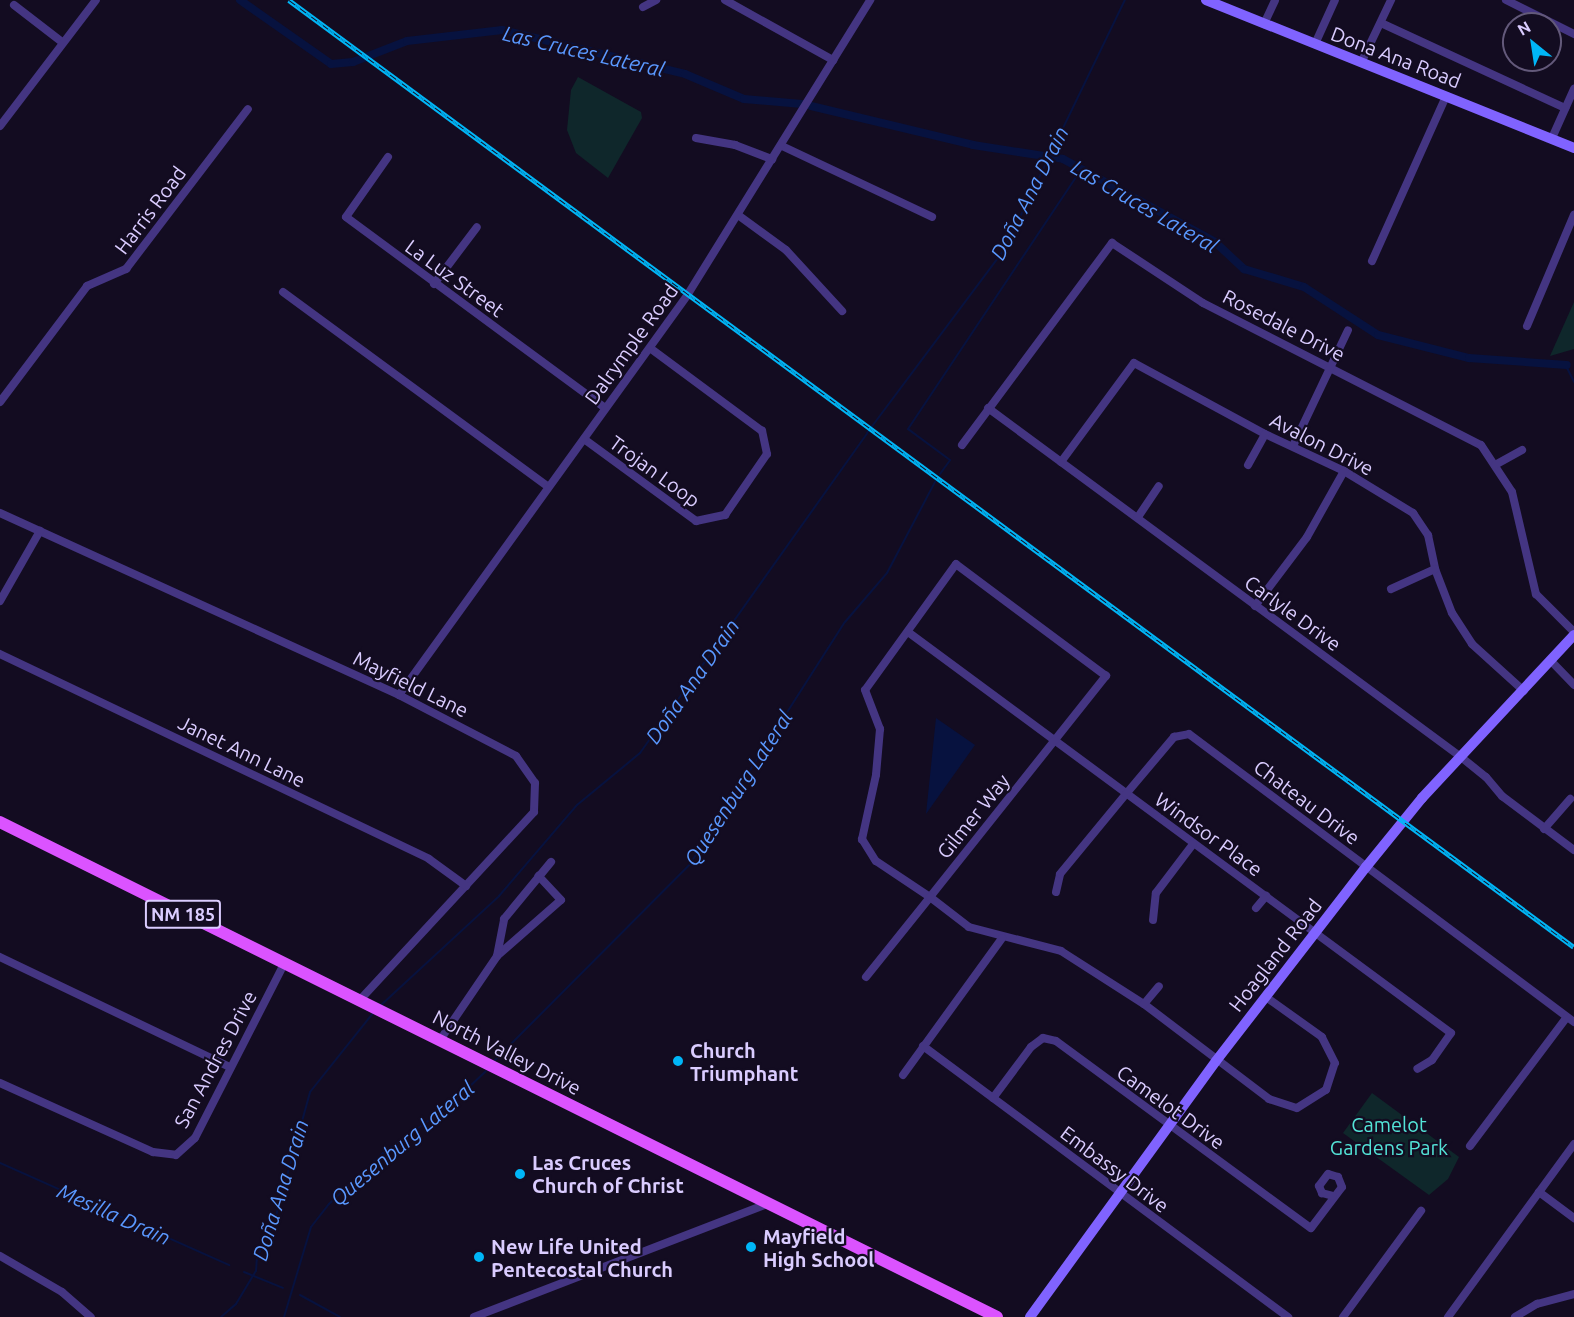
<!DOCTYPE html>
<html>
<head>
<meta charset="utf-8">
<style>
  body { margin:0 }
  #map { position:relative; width:1574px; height:1317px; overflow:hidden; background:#130c21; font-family:Ubuntu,sans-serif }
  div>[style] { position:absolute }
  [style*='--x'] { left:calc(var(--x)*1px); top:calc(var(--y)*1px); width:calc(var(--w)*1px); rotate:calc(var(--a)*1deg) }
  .green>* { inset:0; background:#0f272b }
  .water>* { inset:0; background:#07123f }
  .stream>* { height:2px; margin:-1px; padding:0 1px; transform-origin:1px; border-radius:1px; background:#07123f }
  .canal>* { height:8px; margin:-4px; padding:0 4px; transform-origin:4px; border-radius:4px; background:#07123f }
  .street>* { height:8px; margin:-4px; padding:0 4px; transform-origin:4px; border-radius:4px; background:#443582 }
  .secondary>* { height:10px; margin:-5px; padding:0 5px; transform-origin:5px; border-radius:5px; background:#8063ff }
  .primary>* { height:12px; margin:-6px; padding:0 6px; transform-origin:6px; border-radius:6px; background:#db53ff }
  .rail>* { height:4.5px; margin-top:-2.25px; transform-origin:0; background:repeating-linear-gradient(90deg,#130c21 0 7px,#00b6f7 0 14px); box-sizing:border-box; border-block:2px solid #00b6f7 }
  .dots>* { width:16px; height:16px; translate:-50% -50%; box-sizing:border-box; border:3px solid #130c21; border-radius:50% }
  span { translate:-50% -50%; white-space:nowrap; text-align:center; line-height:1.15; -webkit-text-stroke:4.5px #130c21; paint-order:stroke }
  .shield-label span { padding:2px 4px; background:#130c21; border:2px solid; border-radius:4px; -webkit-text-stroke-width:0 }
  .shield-label { font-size:18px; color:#daccff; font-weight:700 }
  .street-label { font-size:20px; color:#daccff }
  .poi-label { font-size:20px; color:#daccff; font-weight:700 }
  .left { translate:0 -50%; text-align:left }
  .park-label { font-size:20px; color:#53e3d7 }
  .water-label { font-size:21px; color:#5a98ff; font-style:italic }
  .north { position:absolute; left:1502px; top:12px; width:60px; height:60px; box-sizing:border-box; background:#130c21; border:2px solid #63597a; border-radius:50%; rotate:330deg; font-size:16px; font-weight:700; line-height:24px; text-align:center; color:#daccff }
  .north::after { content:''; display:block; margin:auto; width:21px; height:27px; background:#00b6f7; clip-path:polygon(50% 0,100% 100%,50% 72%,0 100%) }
</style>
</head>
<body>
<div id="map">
  <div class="green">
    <i style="clip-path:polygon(578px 77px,641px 112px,642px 118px,608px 178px,576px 153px,567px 130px,571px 90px)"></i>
    <i style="clip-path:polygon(1574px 302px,1574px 349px,1550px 356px)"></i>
    <i style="clip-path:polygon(1372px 1093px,1459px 1157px,1448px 1179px,1429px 1195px,1343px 1133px)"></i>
  </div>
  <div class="water">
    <i style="clip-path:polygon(936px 718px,975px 745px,926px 814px)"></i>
  </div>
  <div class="stream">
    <i style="--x:1566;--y:366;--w:18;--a:63"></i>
    <i style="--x:940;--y:474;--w:17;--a:-54"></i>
    <i style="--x:950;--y:460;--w:52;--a:-143.6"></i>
    <i style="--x:908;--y:429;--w:315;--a:-56.3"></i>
    <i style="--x:380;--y:1006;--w:162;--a:-42.7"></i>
    <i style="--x:499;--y:896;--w:120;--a:-49.4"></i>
    <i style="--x:577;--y:805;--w:82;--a:-39.5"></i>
    <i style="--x:640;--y:753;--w:392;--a:-54.6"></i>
    <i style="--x:867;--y:433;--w:229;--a:-53.2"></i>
    <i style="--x:1004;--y:250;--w:278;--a:-64.2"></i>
    <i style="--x:495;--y:1060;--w:276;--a:-45.1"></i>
    <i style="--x:690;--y:864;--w:287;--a:-57.4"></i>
    <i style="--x:845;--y:622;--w:65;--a:-49.4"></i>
    <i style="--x:887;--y:573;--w:103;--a:-62.2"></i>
    <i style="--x:0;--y:1163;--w:251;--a:24"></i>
    <i style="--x:244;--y:1272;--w:42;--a:22.3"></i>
    <i style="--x:300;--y:1295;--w:46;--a:28.8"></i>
    <i style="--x:221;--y:1317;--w:20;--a:-41"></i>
    <i style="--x:236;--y:1304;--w:39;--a:-59"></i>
    <i style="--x:256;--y:1271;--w:14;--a:-86"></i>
    <i style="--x:257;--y:1257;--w:38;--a:-63"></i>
    <i style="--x:274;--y:1223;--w:136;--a:-74.6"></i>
    <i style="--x:310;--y:1092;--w:101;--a:-51.4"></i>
    <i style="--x:284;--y:1317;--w:94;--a:-73.3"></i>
    <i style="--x:311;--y:1227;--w:29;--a:-52"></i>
    <i style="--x:329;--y:1204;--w:74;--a:-43.4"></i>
    <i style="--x:383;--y:1153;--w:80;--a:-35.3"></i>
    <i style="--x:448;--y:1107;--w:52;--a:-43.5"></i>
  </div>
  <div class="canal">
    <i style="--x:240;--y:0;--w:111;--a:35.1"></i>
    <i style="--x:331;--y:64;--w:22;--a:-5"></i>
    <i style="--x:353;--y:62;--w:58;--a:-21.3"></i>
    <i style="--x:407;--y:41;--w:96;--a:-6.6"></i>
    <i style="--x:502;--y:30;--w:188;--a:13.5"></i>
    <i style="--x:685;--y:74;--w:64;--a:23"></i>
    <i style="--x:744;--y:99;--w:58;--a:4.9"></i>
    <i style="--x:811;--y:106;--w:167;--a:13.5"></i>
    <i style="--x:973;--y:145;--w:91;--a:8.8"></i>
    <i style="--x:1063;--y:159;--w:173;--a:28.6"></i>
    <i style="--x:1215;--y:242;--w:40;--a:43"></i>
    <i style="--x:1244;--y:269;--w:63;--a:16.7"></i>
    <i style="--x:1304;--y:287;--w:88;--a:33"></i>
    <i style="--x:1378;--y:335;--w:94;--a:14.2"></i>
    <i style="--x:1469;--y:358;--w:98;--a:4.1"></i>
  </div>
  <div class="street">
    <i style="--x:725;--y:0;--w:124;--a:29.1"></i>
    <i style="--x:1506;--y:0;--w:76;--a:26.6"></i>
    <i style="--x:14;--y:5;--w:61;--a:37.6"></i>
    <i style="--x:643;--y:7;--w:15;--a:-28"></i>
    <i style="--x:1381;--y:23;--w:203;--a:24.8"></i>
    <i style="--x:1264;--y:24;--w:26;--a:-65"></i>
    <i style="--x:1315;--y:44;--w:48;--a:-65.6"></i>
    <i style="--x:1361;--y:63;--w:70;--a:-64.5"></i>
    <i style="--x:0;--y:126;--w:158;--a:-52.7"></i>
    <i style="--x:696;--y:138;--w:40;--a:10"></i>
    <i style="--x:735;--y:145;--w:40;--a:21"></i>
    <i style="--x:1552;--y:138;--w:54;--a:-65.8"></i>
    <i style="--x:782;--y:146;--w:166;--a:25.3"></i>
    <i style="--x:388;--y:157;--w:73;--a:125"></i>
    <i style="--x:346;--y:217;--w:322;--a:36.4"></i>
    <i style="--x:738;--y:215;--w:59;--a:36.1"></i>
    <i style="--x:786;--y:250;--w:83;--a:47.4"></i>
    <i style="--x:1372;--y:261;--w:181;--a:-65.8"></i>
    <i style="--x:434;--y:284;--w:71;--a:-53"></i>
    <i style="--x:283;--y:292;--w:329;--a:36.3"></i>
    <i style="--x:1527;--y:326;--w:121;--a:-67.1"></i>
    <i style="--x:0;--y:402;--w:145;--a:-53.1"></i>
    <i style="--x:87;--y:286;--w:43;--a:-23.6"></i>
    <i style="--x:126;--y:269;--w:201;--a:-52.7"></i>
    <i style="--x:988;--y:408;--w:588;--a:36.42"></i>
    <i style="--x:1461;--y:757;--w:32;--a:39"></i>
    <i style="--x:1486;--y:777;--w:25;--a:50"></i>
    <i style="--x:1502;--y:796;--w:90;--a:36.9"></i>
    <i style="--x:584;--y:439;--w:139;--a:36.2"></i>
    <i style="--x:696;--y:521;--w:30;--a:-12"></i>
    <i style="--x:725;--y:515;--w:74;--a:-55.5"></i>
    <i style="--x:767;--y:454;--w:24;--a:-102"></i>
    <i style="--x:762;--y:431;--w:139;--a:-143.5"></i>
    <i style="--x:962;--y:445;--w:252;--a:-53.4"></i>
    <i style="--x:1112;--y:243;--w:109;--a:33.4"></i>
    <i style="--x:1203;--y:303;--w:312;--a:27.1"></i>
    <i style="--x:1481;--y:445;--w:56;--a:56.6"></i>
    <i style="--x:1512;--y:492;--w:105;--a:76.8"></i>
    <i style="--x:1536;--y:594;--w:54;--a:45"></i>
    <i style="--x:1293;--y:446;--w:128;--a:-64.6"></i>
    <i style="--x:1061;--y:462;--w:123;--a:-53.6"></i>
    <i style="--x:1134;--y:363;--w:149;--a:28.5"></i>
    <i style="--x:1265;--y:434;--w:87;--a:25.1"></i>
    <i style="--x:1344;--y:471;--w:81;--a:31.3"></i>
    <i style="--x:1413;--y:513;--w:27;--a:56"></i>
    <i style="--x:1428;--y:535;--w:35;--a:78"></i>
    <i style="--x:1435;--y:569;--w:47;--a:68.9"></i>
    <i style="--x:1452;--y:613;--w:37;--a:57"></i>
    <i style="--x:1472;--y:644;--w:70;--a:42.1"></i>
    <i style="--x:1248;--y:465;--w:35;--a:-61"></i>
    <i style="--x:1495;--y:465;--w:31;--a:-29"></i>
    <i style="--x:0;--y:513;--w:439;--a:24.5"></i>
    <i style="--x:399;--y:695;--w:132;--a:27.5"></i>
    <i style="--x:516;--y:756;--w:33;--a:55"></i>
    <i style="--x:535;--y:783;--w:29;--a:92"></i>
    <i style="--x:534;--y:812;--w:256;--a:132.8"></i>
    <i style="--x:1138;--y:517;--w:37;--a:-56"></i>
    <i style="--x:1391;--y:589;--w:48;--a:-24.4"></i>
    <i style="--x:0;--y:601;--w:81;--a:-60.3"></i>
    <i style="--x:1255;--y:606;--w:86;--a:-53"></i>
    <i style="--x:1307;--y:537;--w:76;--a:-60.7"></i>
    <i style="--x:908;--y:632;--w:675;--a:36.45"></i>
    <i style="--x:1451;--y:1033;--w:33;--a:125"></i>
    <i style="--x:1432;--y:1060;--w:17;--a:149"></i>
    <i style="--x:0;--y:654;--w:475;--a:25.5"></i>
    <i style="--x:429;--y:859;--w:46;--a:36.1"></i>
    <i style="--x:1552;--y:662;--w:32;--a:46"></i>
    <i style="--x:399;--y:695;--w:494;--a:-54.2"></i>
    <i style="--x:688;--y:294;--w:346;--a:-58.2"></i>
    <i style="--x:1544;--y:829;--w:40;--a:-49"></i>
    <i style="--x:1056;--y:892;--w:18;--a:-77"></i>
    <i style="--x:1060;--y:874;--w:104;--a:-50.5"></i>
    <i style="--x:1126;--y:794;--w:75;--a:-49.9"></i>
    <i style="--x:1174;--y:737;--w:15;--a:-11"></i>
    <i style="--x:1189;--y:734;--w:481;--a:36.8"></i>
    <i style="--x:1256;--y:908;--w:16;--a:-50"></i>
    <i style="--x:1153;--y:920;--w:27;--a:-84"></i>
    <i style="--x:1156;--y:893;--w:61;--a:-52.9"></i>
    <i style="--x:497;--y:956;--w:85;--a:-41.2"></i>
    <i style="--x:561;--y:900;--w:33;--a:-133"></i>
    <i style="--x:0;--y:957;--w:255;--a:25.6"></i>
    <i style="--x:866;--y:977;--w:102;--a:-51.3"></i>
    <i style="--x:930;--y:897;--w:283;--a:-51.5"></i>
    <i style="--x:1106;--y:676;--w:187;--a:-143.3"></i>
    <i style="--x:956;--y:564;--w:155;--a:125.8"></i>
    <i style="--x:865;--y:690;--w:42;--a:69"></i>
    <i style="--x:880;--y:729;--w:46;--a:95"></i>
    <i style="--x:876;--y:775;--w:66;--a:102.3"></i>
    <i style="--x:862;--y:839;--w:26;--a:58"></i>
    <i style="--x:876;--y:861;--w:65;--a:33.7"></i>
    <i style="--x:930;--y:897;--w:49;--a:37.6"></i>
    <i style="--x:969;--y:927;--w:95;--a:14.6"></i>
    <i style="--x:1061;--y:951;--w:98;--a:32.6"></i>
    <i style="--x:1144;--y:1004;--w:157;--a:37.2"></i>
    <i style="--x:1269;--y:1099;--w:29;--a:18"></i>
    <i style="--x:1297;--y:1108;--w:34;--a:-32"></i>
    <i style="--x:1326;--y:1090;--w:28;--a:-72"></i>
    <i style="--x:1335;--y:1063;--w:29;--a:-117"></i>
    <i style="--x:1322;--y:1037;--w:69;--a:-144.5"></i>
    <i style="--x:1144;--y:1004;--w:23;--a:-50"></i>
    <i style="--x:440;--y:1040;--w:102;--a:-55.8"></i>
    <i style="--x:497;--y:956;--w:38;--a:-79"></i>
    <i style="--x:504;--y:919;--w:74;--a:-50.5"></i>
    <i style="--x:923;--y:1046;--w:455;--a:36.6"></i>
    <i style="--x:903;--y:1075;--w:169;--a:-54.1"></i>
    <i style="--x:0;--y:1083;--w:168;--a:24.3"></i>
    <i style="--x:153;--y:1152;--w:23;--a:7"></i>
    <i style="--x:176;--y:1155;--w:25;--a:-42"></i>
    <i style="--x:195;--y:1138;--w:195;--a:-62.9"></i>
    <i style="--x:993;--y:1098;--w:64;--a:-53.3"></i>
    <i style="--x:1031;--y:1047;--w:15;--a:-37"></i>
    <i style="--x:1043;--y:1038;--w:13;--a:13"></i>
    <i style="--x:1056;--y:1041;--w:316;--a:36.3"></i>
    <i style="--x:1311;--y:1228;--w:51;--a:-52.9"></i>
    <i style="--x:1342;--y:1187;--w:11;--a:-112"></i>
    <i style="--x:1338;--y:1177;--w:10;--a:-163"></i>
    <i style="--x:1328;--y:1174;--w:15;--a:127"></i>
    <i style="--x:1319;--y:1186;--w:8;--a:67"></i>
    <i style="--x:1322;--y:1193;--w:11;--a:15"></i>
    <i style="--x:1470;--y:1146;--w:161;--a:-53.1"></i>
    <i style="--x:1539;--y:1192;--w:44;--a:36.6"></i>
    <i style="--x:0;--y:1256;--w:72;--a:30.1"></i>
    <i style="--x:62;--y:1292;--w:38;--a:41"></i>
    <i style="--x:474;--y:1317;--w:314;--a:-21.1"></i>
    <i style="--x:1343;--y:1317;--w:132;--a:-53.7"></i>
    <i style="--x:1448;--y:1317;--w:214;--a:-53.9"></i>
    <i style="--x:1515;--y:1317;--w:26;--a:-31"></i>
    <i style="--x:1537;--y:1304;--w:38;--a:-15"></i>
  </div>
  <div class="secondary">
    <i style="--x:1206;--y:0;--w:397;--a:21.9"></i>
    <i style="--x:1030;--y:1317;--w:316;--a:-54"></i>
    <i style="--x:1216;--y:1061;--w:245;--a:-52.3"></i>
    <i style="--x:1366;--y:867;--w:89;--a:-50.9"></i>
    <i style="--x:1422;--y:798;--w:223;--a:-47"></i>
  </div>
  <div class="primary">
    <i style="--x:0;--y:822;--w:1113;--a:26.4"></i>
  </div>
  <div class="rail">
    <i style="--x:289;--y:0;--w:1596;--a:36.39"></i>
  </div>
  <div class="dots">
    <i style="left:678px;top:1061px;background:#00b6f7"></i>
    <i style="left:520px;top:1174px;background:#00b6f7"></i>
    <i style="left:751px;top:1247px;background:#00b6f7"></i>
    <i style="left:479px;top:1257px;background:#00b6f7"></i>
  </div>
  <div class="shield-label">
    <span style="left:183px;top:914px">NM 185</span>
  </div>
  <div class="street-label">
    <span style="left:1396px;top:57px;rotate:21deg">Dona Ana Road</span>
    <span style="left:150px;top:210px;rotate:-53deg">Harris Road</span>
    <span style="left:455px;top:278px;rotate:36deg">La Luz Street</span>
    <span style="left:1284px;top:325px;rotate:27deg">Rosedale Drive</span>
    <span style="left:631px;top:344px;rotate:-54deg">Dalrymple Road</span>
    <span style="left:1322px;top:444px;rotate:27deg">Avalon Drive</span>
    <span style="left:655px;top:471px;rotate:36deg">Trojan Loop</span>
    <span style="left:1293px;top:613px;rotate:36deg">Carlyle Drive</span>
    <span style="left:411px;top:684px;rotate:26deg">Mayfield Lane</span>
    <span style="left:242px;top:751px;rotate:26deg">Janet Ann Lane</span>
    <span style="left:1307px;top:802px;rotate:37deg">Chateau Drive</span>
    <span style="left:973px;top:816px;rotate:-51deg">Gilmer Way</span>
    <span style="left:1209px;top:834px;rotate:36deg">Windsor Place</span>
    <span style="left:1275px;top:955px;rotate:-52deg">Hoagland Road</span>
    <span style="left:507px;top:1052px;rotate:27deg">North Valley Drive</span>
    <span style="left:215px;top:1059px;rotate:-62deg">San Andres Drive</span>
    <span style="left:1171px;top:1107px;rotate:36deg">Camelot Drive</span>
    <span style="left:1115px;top:1169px;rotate:37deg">Embassy Drive</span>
  </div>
  <div class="poi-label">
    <span class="left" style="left:690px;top:1062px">Church<br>Triumphant</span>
    <span class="left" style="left:532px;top:1174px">Las Cruces<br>Church of Christ</span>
    <span class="left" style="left:763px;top:1248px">Mayfield<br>High School</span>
    <span class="left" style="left:491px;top:1258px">New Life United<br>Pentecostal Church</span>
  </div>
  <div class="park-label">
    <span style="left:1389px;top:1136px">Camelot<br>Gardens Park</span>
  </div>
  <div class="water-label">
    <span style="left:584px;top:51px;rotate:13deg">Las Cruces Lateral</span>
    <span style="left:1029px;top:193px;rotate:-63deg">Doña Ana Drain</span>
    <span style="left:1145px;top:206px;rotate:30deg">Las Cruces Lateral</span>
    <span style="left:692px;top:681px;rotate:-55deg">Doña Ana Drain</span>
    <span style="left:738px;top:788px;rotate:-57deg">Quesenburg Lateral</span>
    <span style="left:402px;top:1143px;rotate:-40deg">Quesenburg Lateral</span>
    <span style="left:280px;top:1190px;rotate:-73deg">Doña Ana Drain</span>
    <span style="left:114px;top:1214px;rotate:24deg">Mesilla Drain</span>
  </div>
  <div class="north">N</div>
</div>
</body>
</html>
